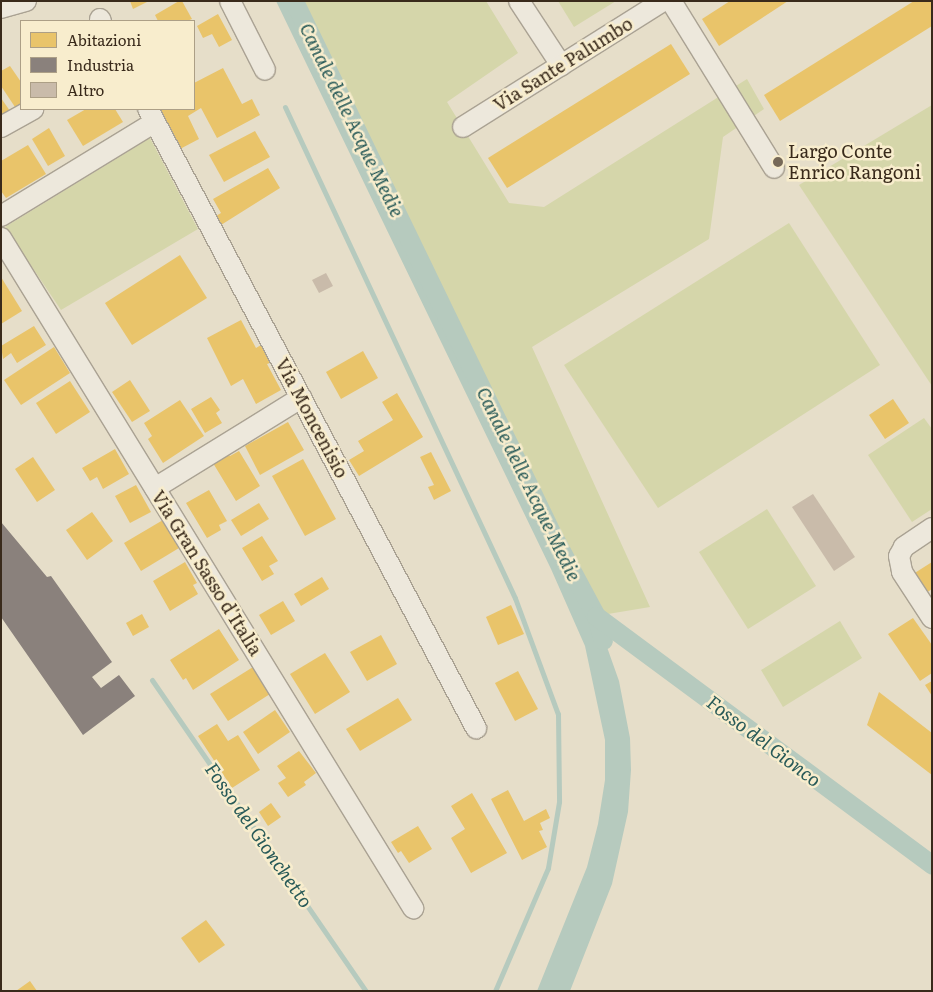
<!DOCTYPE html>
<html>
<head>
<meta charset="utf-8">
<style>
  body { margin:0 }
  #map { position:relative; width:933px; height:992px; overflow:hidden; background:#e6dec9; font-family:Literata,serif }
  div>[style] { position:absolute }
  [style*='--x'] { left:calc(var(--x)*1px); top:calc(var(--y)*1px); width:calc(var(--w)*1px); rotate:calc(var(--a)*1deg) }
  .green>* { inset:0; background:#d5d6aa }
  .water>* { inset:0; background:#b6cabe }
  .homes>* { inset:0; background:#e9c46a }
  .industry>* { inset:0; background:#8a817c }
  .stream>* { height:5px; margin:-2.5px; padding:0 2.5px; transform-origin:2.5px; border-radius:2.5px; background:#b6cabe }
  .canal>* { height:19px; margin:-9.5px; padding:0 9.5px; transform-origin:9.5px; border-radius:9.5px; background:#b6cabe }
  .building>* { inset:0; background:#c9bbaa }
  .roads { filter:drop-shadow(1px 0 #aaa293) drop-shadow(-1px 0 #aaa293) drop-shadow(0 1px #aaa293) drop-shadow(0 -1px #aaa293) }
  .minor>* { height:20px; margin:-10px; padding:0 10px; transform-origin:10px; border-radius:10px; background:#ede8dc }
  .dots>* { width:14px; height:14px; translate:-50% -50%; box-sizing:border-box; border:2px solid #f8edcd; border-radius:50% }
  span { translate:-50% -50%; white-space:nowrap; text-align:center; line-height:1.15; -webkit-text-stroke:5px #f8edcd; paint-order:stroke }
  .street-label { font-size:18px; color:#392a1b }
  .poi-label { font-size:18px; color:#392a1b }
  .left { translate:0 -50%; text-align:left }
  .water-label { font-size:19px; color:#285a58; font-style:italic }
  .frame { position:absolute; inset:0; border:2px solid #392a1b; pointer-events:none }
  .legend { position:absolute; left:20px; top:20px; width:175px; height:90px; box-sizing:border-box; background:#f8edcd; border:1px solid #ac9f86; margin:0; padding:6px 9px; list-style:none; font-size:15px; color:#392a1b }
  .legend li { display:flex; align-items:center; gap:10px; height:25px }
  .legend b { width:25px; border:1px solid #ac9f86 }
</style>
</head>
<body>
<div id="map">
  <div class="green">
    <i style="clip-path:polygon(294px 1px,486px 1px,518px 53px,447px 102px,509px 203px,544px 207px,747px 79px,764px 109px,723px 137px,709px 239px,532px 347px,650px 607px,596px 616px,552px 534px)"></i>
    <i style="clip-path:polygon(558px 1px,616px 1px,574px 27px)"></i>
    <i style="clip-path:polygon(932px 105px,932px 386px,799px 185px)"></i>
    <i style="clip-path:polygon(150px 138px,198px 229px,61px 310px,5px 227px)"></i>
    <i style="clip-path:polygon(789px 223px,880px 365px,658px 508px,564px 365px)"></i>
    <i style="clip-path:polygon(924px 418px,932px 429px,932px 509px,912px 522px,868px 455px)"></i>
    <i style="clip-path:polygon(767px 509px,816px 586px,748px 629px,699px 552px)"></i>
    <i style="clip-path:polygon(840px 621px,862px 658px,783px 707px,761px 670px)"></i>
  </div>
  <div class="water">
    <i style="clip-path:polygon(276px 1px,294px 1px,552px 534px,596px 616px,619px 681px,630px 738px,631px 770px,628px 812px,612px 884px,570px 991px,537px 991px,587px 867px,598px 824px,605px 780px,605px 740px,585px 646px,551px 569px)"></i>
  </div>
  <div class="homes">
    <i style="clip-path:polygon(130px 1px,149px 1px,133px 9px)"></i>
    <i style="clip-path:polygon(179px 1px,182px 1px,192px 19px,187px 21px,158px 21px,155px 15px)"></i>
    <i style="clip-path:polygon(730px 1px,788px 1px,719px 46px,702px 19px)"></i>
    <i style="clip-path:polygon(914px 1px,932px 1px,932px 26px,780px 121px,764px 95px)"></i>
    <i style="clip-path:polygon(218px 14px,232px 40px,219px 47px,212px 34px,203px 38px,197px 26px)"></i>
    <i style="clip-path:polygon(671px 44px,690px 74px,507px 188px,488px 158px)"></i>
    <i style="clip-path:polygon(10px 66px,21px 82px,21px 107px,17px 110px,1px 86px,1px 71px)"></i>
    <i style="clip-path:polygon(223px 68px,242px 104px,252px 99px,260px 115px,217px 138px,201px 108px,188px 116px,199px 139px,180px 149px,169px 127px,166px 129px,155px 109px,194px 109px,194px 83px)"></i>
    <i style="clip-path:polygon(1px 98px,10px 111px,1px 116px)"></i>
    <i style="clip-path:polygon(86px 109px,115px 109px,123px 122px,83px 146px,67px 120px)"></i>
    <i style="clip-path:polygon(49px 128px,65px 156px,48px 166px,32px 139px)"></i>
    <i style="clip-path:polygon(255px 131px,270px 157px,224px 182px,209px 155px)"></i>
    <i style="clip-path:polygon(28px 145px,46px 174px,6px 198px,1px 191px,1px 161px)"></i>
    <i style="clip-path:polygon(268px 168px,280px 188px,221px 225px,216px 216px,221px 213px,213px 199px)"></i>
    <i style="clip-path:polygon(180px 255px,207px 298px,132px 345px,105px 303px)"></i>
    <i style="clip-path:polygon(1px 277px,22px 311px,1px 324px)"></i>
    <i style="clip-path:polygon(241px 320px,256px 348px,261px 345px,270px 363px,267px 364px,281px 390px,256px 404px,243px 379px,231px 386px,207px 338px)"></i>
    <i style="clip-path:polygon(34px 326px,46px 345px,17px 363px,11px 353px,3px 359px,1px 346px)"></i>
    <i style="clip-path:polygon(54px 347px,70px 373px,21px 405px,4px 380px)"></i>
    <i style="clip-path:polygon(363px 351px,378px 378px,341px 399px,326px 372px)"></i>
    <i style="clip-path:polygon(130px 380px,150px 411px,132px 422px,112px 392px)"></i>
    <i style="clip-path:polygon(70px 381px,90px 412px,56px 434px,36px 403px)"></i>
    <i style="clip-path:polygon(397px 393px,423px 437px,359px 476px,349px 460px,364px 451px,358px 441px,393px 420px,382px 402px)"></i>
    <i style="clip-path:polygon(211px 397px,220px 410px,216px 413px,222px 423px,205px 433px,191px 409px)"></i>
    <i style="clip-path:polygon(893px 399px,909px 423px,885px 439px,869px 415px)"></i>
    <i style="clip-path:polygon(180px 400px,204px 436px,163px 463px,148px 439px,152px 436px,144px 423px)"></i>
    <i style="clip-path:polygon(288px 422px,304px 450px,260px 475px,245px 446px)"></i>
    <i style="clip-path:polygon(115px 449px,129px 474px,103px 489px,97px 477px,90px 481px,82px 468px)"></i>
    <i style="clip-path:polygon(239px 451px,260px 486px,236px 501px,213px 463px,228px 454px,230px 456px)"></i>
    <i style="clip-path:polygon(431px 452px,451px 491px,434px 500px,428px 487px,434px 485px,420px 457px)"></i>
    <i style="clip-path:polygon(33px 457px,55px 490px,37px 502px,15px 469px)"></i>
    <i style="clip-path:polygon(303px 459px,336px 519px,305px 536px,272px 476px)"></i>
    <i style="clip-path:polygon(136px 485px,151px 512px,130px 523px,115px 496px)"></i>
    <i style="clip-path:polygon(209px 490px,227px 521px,219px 525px,221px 530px,207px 538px,186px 503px)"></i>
    <i style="clip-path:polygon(259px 503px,269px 519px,241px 536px,231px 520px)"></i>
    <i style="clip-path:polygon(92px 512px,113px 541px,87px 560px,66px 530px)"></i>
    <i style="clip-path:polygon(163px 520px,179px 548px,141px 571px,124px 543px)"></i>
    <i style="clip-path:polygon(262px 536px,278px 561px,269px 566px,274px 574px,262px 581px,242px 548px)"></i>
    <i style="clip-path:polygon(185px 562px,197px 583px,193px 585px,198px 594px,170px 611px,153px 581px)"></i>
    <i style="clip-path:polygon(932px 562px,932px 589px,923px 595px,910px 576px)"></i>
    <i style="clip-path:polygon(322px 577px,329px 589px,301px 606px,294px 594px)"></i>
    <i style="clip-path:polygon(283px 601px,295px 621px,271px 635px,259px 615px)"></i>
    <i style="clip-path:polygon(511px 605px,524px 634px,498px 645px,486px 617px)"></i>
    <i style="clip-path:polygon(142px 614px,149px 627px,133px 636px,126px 623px)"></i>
    <i style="clip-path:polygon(913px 618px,932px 645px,932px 673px,920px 681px,888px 634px)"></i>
    <i style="clip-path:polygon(219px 629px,239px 660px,193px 690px,186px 678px,183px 680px,170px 660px)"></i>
    <i style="clip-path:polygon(381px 635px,397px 664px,367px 681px,350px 652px)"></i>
    <i style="clip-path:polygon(325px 653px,350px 692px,315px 714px,290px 674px)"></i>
    <i style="clip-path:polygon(253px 667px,270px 694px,228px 721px,210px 694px)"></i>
    <i style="clip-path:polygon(518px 671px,538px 709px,515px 721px,495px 683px)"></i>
    <i style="clip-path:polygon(932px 681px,932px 696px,925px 685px)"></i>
    <i style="clip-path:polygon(879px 692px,932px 733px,932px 775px,867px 725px)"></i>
    <i style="clip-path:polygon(398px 698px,412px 720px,360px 751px,346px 729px)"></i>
    <i style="clip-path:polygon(275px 710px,290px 732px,258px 754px,243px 732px)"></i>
    <i style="clip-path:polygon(217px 724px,228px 741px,238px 735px,260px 770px,232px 788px,198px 736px)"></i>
    <i style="clip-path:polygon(299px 751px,316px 773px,304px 782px,306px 785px,288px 797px,278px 783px,286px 778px,277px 766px)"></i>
    <i style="clip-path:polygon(508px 790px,524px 821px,546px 809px,550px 818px,540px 823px,543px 830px,539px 831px,547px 847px,522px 860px,491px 799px)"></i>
    <i style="clip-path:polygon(472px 793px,507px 853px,471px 873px,451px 838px,465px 829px,451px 806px)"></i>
    <i style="clip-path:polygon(271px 803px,281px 817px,268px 826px,259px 812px)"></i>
    <i style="clip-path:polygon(418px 826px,432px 849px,409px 863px,401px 851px,398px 853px,391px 842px)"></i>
    <i style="clip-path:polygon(206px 920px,225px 945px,199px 963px,181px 938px)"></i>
    <i style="clip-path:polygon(30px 981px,37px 991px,16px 991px)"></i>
  </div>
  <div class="industry">
    <i style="clip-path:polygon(1px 522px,47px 577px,51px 576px,112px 662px,92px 677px,101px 688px,119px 675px,135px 696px,83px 735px,1px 617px)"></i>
  </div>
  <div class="stream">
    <i style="--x:285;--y:107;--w:542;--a:64.9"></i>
    <i style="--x:515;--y:598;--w:124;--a:69.7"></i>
    <i style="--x:558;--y:714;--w:88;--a:89.3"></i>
    <i style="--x:559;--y:802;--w:67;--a:99.5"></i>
    <i style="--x:548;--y:868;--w:134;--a:113.3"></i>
    <i style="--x:152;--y:680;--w:378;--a:55.5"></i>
  </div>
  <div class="canal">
    <i style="--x:294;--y:1;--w:592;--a:64.17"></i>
    <i style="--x:552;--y:534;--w:93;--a:61.8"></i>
    <i style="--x:596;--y:616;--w:25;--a:74"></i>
    <i style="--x:596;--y:616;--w:418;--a:36.5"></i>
  </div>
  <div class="building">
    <i style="clip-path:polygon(326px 273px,333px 286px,319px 293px,312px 280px)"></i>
    <i style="clip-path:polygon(813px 494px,855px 557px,834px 571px,792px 507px)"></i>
  </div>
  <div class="roads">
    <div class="minor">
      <i style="--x:230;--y:1;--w:77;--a:63.1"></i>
      <i style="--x:519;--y:1;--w:77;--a:56.7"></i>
      <i style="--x:671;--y:1;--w:196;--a:58.3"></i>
      <i style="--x:1;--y:8;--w:26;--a:-16"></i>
      <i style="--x:100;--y:19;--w:2;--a:63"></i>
      <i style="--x:148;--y:109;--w:701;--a:62.08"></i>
      <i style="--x:1;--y:127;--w:37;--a:-29"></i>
      <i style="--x:463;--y:127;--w:236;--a:-32.2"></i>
      <i style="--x:1;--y:216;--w:180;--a:-31.4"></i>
      <i style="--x:1;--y:238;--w:787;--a:58.41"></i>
      <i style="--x:155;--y:488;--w:172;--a:-31.7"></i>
      <i style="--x:932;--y:528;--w:34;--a:146"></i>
      <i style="--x:904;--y:547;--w:10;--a:119"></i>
      <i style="--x:899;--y:556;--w:16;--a:79"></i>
      <i style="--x:902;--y:572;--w:55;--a:56.9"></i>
    </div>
  </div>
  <div class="dots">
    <i style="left:778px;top:162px;background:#766958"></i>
  </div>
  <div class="street-label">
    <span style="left:563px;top:64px;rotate:-32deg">Via Sante Palumbo</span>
    <span style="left:312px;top:418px;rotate:62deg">Via Moncenisio</span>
    <span style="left:207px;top:573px;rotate:58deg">Via Gran Sasso d'Italia</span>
  </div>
  <div class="poi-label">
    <span class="left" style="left:788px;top:162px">Largo Conte<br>Enrico Rangoni</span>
  </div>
  <div class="water-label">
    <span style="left:352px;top:120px;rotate:64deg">Canale delle Acque Medie</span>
    <span style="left:529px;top:484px;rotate:64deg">Canale delle Acque Medie</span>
    <span style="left:764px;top:741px;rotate:37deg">Fosso del Gionco</span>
    <span style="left:259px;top:835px;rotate:55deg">Fosso del Gionchetto</span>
  </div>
  <div class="frame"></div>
  <ul class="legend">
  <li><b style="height:14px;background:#e9c46a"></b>Abitazioni</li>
  <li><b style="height:14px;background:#8a817c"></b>Industria</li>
  <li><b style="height:14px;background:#c9bbaa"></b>Altro</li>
  </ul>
</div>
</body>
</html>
